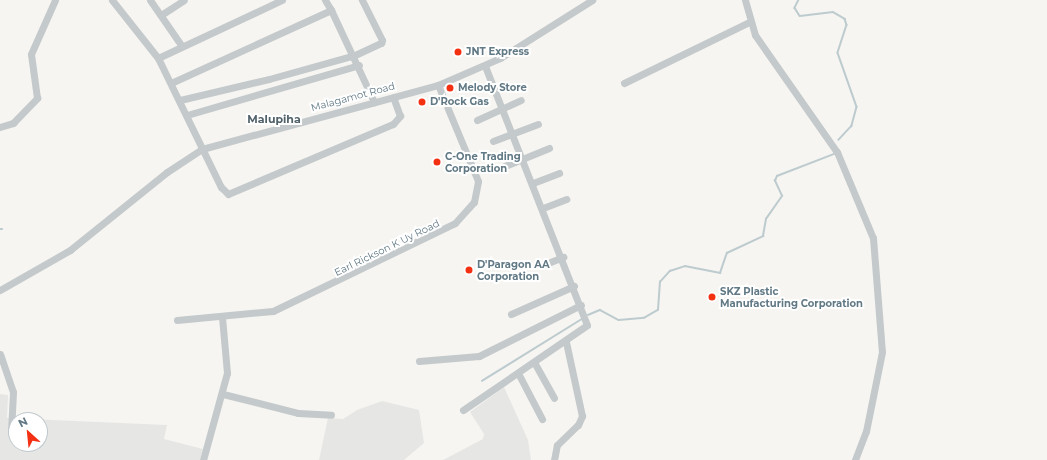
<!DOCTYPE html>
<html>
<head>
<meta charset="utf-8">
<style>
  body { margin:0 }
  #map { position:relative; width:1047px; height:460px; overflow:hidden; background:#f6f5f1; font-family:Montserrat,sans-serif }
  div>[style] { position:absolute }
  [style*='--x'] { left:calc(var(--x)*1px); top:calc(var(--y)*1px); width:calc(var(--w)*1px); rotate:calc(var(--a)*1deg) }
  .built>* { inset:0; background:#e6e7e5 }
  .stream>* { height:1.5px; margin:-0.75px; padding:0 0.75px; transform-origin:0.75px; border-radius:0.75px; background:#bdcbcf }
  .minor>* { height:7px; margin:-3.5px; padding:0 3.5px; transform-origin:3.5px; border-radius:3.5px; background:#c4c9cb }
  .dots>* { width:11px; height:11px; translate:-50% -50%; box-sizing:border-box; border:2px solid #fff; border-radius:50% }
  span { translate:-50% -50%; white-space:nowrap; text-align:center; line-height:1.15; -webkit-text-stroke:4px #fff; paint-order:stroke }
  .poi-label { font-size:10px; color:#617985; font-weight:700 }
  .left { translate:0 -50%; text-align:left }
  .street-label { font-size:10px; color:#617985 }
  .neighbourhood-label { font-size:11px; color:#50616a; font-weight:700 }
  .north { position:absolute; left:8px; top:412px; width:40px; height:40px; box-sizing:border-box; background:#fff; border:1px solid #c0c9ce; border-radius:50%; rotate:333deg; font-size:11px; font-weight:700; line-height:16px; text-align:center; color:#617985 }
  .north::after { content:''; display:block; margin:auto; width:14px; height:18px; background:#f43013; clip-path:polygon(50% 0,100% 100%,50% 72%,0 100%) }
</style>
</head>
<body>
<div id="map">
  <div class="built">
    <i style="clip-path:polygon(504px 387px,528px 440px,531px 460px,443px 460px,483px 439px,484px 434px,470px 412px)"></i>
    <i style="clip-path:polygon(evenodd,0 394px,8px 395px,7px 418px,167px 425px,164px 439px,203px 449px,200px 460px,0 460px,0 394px,16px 420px,40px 420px,40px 444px,16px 444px,16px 420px)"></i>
    <i style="clip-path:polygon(382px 401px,419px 410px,424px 443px,404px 460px,319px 460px,328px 418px,343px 419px,357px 410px)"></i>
  </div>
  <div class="stream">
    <i style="--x:799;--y:0;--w:9;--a:117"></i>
    <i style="--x:795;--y:8;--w:9;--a:58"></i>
    <i style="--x:800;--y:16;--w:33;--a:-7"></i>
    <i style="--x:833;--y:12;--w:14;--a:30"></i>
    <i style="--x:845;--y:19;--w:6;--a:72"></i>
    <i style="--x:847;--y:25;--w:29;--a:108"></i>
    <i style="--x:838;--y:53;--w:57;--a:70.6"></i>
    <i style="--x:857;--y:107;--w:20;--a:105"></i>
    <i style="--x:852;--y:126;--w:19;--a:133"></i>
    <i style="--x:0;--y:229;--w:2;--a:0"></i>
    <i style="--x:588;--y:315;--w:13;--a:-23"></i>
    <i style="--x:600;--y:310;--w:21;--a:28"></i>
    <i style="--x:619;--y:320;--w:25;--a:-5"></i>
    <i style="--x:644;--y:318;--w:16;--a:-30"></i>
    <i style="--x:658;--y:310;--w:28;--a:-86"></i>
    <i style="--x:660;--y:282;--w:15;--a:-48"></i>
    <i style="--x:670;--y:271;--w:16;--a:-18"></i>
    <i style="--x:685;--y:266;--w:36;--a:11"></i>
    <i style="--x:720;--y:273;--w:21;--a:-71"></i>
    <i style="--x:727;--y:253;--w:40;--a:-25"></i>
    <i style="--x:763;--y:236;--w:17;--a:-80"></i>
    <i style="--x:766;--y:219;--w:28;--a:-55"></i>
    <i style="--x:782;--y:196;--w:17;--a:-115"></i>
    <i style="--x:775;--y:181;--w:5;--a:-68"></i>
    <i style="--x:777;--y:176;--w:61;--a:-21.1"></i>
    <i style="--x:482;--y:381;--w:118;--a:-31.8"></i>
  </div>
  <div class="minor">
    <i style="--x:112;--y:0;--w:74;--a:51.6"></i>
    <i style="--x:158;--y:58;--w:144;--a:64"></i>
    <i style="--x:221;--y:187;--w:10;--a:45"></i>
    <i style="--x:228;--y:194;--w:179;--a:-23"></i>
    <i style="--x:393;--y:124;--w:11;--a:-49"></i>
    <i style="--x:400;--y:116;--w:20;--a:-110"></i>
    <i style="--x:150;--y:0;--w:55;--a:55.4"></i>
    <i style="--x:325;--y:0;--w:12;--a:59"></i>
    <i style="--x:745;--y:0;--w:36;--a:74"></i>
    <i style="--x:755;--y:35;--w:143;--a:55"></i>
    <i style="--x:837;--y:152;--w:93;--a:67.3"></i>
    <i style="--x:873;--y:238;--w:114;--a:85.5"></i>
    <i style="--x:882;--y:352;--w:81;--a:101.4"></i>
    <i style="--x:866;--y:431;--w:31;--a:111"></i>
    <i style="--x:161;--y:15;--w:27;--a:-33"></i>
    <i style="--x:158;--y:58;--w:137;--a:-25.1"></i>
    <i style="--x:171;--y:83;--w:176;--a:-24.5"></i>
    <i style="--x:331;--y:10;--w:102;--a:64.9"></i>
    <i style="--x:624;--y:83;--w:139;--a:-26"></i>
    <i style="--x:180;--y:100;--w:91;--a:-13.3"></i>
    <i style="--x:269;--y:79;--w:89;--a:-15.6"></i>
    <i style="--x:355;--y:55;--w:29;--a:-25"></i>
    <i style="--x:381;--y:43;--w:3;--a:-72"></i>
    <i style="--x:382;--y:40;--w:45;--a:-116.6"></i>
    <i style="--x:187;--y:115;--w:179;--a:-16.2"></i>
    <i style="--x:477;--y:120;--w:48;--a:-24.4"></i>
    <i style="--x:0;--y:127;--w:14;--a:-17"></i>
    <i style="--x:13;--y:123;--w:35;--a:-46"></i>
    <i style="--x:37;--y:98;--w:44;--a:-97.8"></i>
    <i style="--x:31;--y:54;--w:59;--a:-66"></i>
    <i style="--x:493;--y:141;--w:48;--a:-20.7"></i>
    <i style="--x:500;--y:168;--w:53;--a:-22.2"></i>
    <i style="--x:533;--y:183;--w:28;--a:-21"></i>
    <i style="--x:543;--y:208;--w:25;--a:-21"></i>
    <i style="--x:543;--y:265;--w:22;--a:-22"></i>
    <i style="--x:0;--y:290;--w:81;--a:-29.7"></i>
    <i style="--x:70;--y:250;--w:124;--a:-38.8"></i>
    <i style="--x:167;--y:172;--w:42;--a:-33.3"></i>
    <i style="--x:202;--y:149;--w:245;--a:-15.2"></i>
    <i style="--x:438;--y:85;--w:68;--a:-23.5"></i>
    <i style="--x:500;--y:58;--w:109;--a:-32.2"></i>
    <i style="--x:511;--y:314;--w:69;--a:-24"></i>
    <i style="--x:177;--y:320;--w:96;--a:-5.4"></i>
    <i style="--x:273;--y:311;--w:202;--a:-25.8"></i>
    <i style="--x:455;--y:223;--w:28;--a:-48"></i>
    <i style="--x:474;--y:202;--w:21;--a:-79"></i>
    <i style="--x:478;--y:181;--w:104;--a:-112.6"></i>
    <i style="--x:0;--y:354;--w:40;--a:71.1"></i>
    <i style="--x:13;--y:392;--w:40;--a:92.9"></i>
    <i style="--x:419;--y:361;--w:60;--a:-4.8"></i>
    <i style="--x:479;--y:356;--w:114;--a:-26.6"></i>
    <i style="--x:534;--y:362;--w:41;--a:60.9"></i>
    <i style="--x:518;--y:373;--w:52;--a:62.4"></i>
    <i style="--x:223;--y:394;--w:77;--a:14.2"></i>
    <i style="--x:298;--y:413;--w:33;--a:3"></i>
    <i style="--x:463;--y:410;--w:150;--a:-34.4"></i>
    <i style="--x:587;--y:325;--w:278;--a:-111.5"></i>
    <i style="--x:203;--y:460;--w:90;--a:-74.6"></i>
    <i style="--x:227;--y:373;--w:56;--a:-95.1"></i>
    <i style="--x:554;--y:460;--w:15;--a:-79"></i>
    <i style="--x:557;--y:445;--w:29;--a:-44"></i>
    <i style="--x:578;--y:425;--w:10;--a:-66"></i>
    <i style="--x:582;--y:416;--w:76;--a:-102.2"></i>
  </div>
  <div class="dots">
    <i style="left:458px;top:52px;background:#f43013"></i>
    <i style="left:450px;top:88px;background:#f43013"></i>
    <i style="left:422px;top:102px;background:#f43013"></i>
    <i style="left:437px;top:162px;background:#f43013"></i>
    <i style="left:469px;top:270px;background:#f43013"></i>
    <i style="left:712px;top:297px;background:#f43013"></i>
  </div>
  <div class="poi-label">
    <span class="left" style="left:466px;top:52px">JNT Express</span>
    <span class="left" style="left:458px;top:88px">Melody Store</span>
    <span class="left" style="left:430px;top:102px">D'Rock Gas</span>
    <span class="left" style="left:445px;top:162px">C-One Trading<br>Corporation</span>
    <span class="left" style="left:477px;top:270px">D'Paragon AA<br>Corporation</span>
    <span class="left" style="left:720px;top:297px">SKZ Plastic<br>Manufacturing Corporation</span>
  </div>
  <div class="street-label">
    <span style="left:353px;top:97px;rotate:-15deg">Malagamot Road</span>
    <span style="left:387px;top:248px;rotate:-26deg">Earl Rickson K Uy Road</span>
  </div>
  <div class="neighbourhood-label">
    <span style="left:274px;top:119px">Malupiha</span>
  </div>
  <div class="north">N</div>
</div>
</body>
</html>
